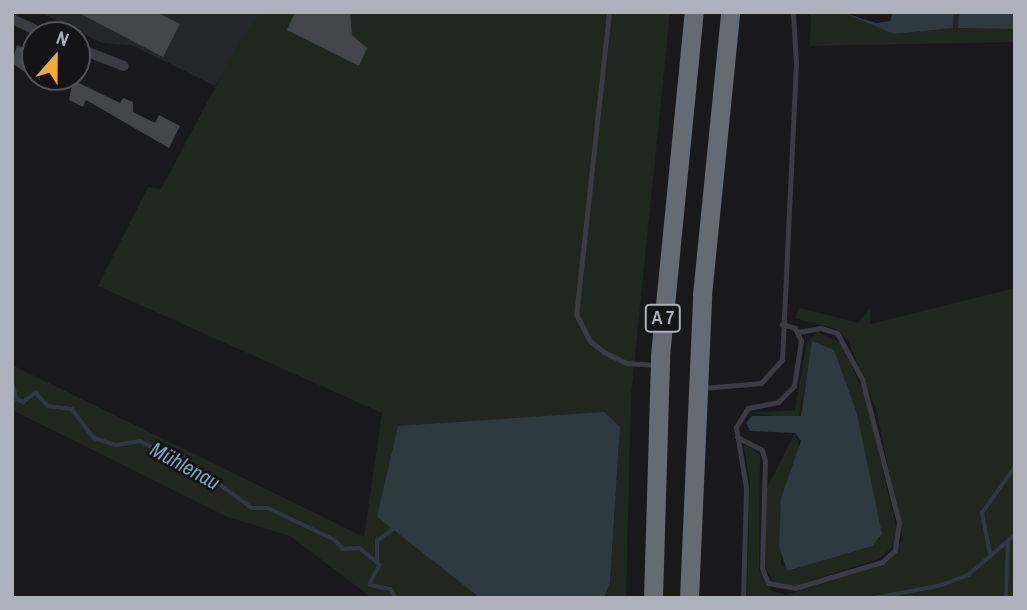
<!DOCTYPE html>
<html>
<head>
<meta charset="utf-8">
<style>
  body { margin:0 }
  #map { position:relative; width:1027px; height:610px; overflow:hidden; background:#19191c; font-family:"Archivo Narrow",sans-serif }
  div>[style] { position:absolute }
  [style*='--x'] { left:calc(var(--x)*1px); top:calc(var(--y)*1px); width:calc(var(--w)*1px); rotate:calc(var(--a)*1deg) }
  .built>* { inset:0; background:#252629 }
  .green>* { inset:0; background:#1f2720 }
  .water>* { inset:0; background:#2f3940 }
  .stream>* { height:3.5px; margin:-1.75px; padding:0 1.75px; transform-origin:1.75px; border-radius:1.75px; background:#2f3940 }
  .building>* { inset:0; background:#434549 }
  .lane>* { height:5px; margin:-2.5px; padding:0 2.5px; transform-origin:2.5px; border-radius:2.5px; background:#3a3c41 }
  .street>* { height:10px; margin:-5px; padding:0 5px; transform-origin:5px; border-radius:5px; background:#3a3c41 }
  .highway>* { height:19px; margin:-9.5px; padding:0 9.5px; transform-origin:9.5px; border-radius:9.5px; background:#666a72 }
  span { translate:-50% -50%; white-space:nowrap; text-align:center; line-height:1.15; -webkit-text-stroke:5px #141417; paint-order:stroke }
  .shield-label span { padding:2px 5px; background:#141417; border:2px solid; border-radius:5px; -webkit-text-stroke-width:0 }
  .shield-label { font-size:18px; color:#acb1bb; font-weight:700 }
  .water-label { font-size:21px; color:#83a1b6; font-style:italic }
  .frame { position:absolute; inset:0; border:14px solid #acb1bb; pointer-events:none }
  .north { position:absolute; left:21px; top:21px; width:70px; height:70px; box-sizing:border-box; background:#141417; border:2px solid #515359; border-radius:50%; rotate:21deg; font-size:19px; font-weight:700; line-height:28px; text-align:center; color:#acb1bb }
  .north::after { content:''; display:block; margin:auto; width:24px; height:32px; background:#f2aa3b; clip-path:polygon(50% 0,100% 100%,50% 72%,0 100%) }
</style>
</head>
<body>
<div id="map">
  <div class="built">
    <i style="clip-path:polygon(40px 12px,262px 12px,215px 86px,134px 46px,102px 43px)"></i>
  </div>
  <div class="green">
    <i style="clip-path:polygon(262px 12px,670px 12px,631px 395px,626px 598px,604px 598px,610px 582px,620px 427px,377px 517px,480px 598px,372px 598px,290px 536px,228px 517px,12px 410px,12px 365px,364px 537px,382px 413px,98px 286px,148px 187px,161px 189px,241px 39px)"></i>
    <i style="clip-path:polygon(811px 12px,841px 12px,894px 34px,953px 28px,954px 12px,959px 12px,959px 28px,1015px 29px,1015px 42px,810px 46px)"></i>
    <i style="clip-path:polygon(1015px 288px,1015px 598px,747px 598px,750px 484px,743px 442px,760px 455px,759px 570px,772px 591px,786px 595px,883px 565px,903px 539px,876px 409px,848px 340px,836px 329px,795px 318px,799px 308px,858px 323px,870px 308px,870px 324px)"></i>
    <i style="clip-path:polygon(818px 332px,841px 343px,865px 395px,896px 526px,894px 545px,879px 559px,794px 586px,775px 583px,765px 568px,767px 488px,795px 433px,801px 450px,781px 498px,781px 565px,792px 570px,880px 539px,834px 350px,814px 344px,798px 419px,750px 413px,795px 410px,807px 341px)"></i>
  </div>
  <div class="water">
    <i style="clip-path:polygon(841px 12px,876px 23px,890px 21px,893px 12px,954px 12px,953px 28px,894px 34px)"></i>
    <i style="clip-path:polygon(959px 12px,1015px 12px,1015px 29px,958px 28px)"></i>
    <i style="clip-path:polygon(812px 341px,834px 350px,857px 414px,882px 534px,872px 546px,787px 571px,779px 546px,781px 498px,801px 441px,795px 433px,750px 431px,746px 423px,752px 416px,801px 416px)"></i>
    <i style="clip-path:polygon(604px 412px,620px 427px,610px 582px,604px 598px,480px 598px,377px 517px,398px 426px)"></i>
  </div>
  <div class="stream">
    <i style="--x:12;--y:381;--w:19;--a:74"></i>
    <i style="--x:17;--y:399;--w:7;--a:27"></i>
    <i style="--x:23;--y:402;--w:16;--a:-35"></i>
    <i style="--x:36;--y:393;--w:18;--a:47"></i>
    <i style="--x:48;--y:406;--w:24;--a:7"></i>
    <i style="--x:72;--y:409;--w:36;--a:53"></i>
    <i style="--x:94;--y:438;--w:23;--a:18"></i>
    <i style="--x:116;--y:445;--w:24;--a:-9"></i>
    <i style="--x:140;--y:441;--w:79;--a:27.2"></i>
    <i style="--x:210;--y:477;--w:52;--a:36.4"></i>
    <i style="--x:252;--y:508;--w:16;--a:0"></i>
    <i style="--x:268;--y:508;--w:74;--a:25.5"></i>
    <i style="--x:335;--y:540;--w:12;--a:48"></i>
    <i style="--x:343;--y:549;--w:17;--a:-3"></i>
    <i style="--x:360;--y:548;--w:26;--a:40"></i>
    <i style="--x:380;--y:565;--w:22;--a:117"></i>
    <i style="--x:370;--y:585;--w:21;--a:11"></i>
    <i style="--x:391;--y:589;--w:10;--a:61"></i>
    <i style="--x:990;--y:554;--w:42;--a:-101"></i>
    <i style="--x:982;--y:513;--w:57;--a:-54.3"></i>
    <i style="--x:377;--y:561;--w:20;--a:-90"></i>
    <i style="--x:377;--y:541;--w:20;--a:-37"></i>
    <i style="--x:875;--y:598;--w:68;--a:-11"></i>
    <i style="--x:942;--y:585;--w:28;--a:-21"></i>
    <i style="--x:968;--y:575;--w:62;--a:-40.4"></i>
    <i style="--x:1006;--y:598;--w:57;--a:-88"></i>
  </div>
  <div class="building">
    <i style="clip-path:polygon(77px 12px,156px 12px,180px 24px,163px 57px)"></i>
    <i style="clip-path:polygon(295px 12px,350px 12px,352px 35px,367px 48px,359px 66px,287px 30px)"></i>
    <i style="clip-path:polygon(17px 45px,35px 54px,35px 79px,12px 63px)"></i>
    <i style="clip-path:polygon(73px 80px,120px 103px,123px 98px,133px 102px,133px 112px,155px 123px,159px 115px,180px 126px,169px 148px,86px 100px,83px 107px,69px 100px)"></i>
  </div>
  <div class="lane">
    <i style="--x:609;--y:12;--w:304;--a:96.2"></i>
    <i style="--x:576;--y:314;--w:30;--a:63"></i>
    <i style="--x:590;--y:341;--w:18;--a:38"></i>
    <i style="--x:604;--y:352;--w:25;--a:26"></i>
    <i style="--x:627;--y:363;--w:29;--a:4"></i>
    <i style="--x:704;--y:388;--w:57;--a:-5"></i>
    <i style="--x:761;--y:383;--w:31;--a:-48"></i>
    <i style="--x:782;--y:360;--w:296;--a:-87.3"></i>
    <i style="--x:796;--y:64;--w:52;--a:-93.3"></i>
    <i style="--x:737;--y:437;--w:28;--a:27"></i>
    <i style="--x:762;--y:450;--w:11;--a:75"></i>
    <i style="--x:765;--y:461;--w:107;--a:91.6"></i>
    <i style="--x:762;--y:568;--w:16;--a:68"></i>
    <i style="--x:768;--y:583;--w:27;--a:10"></i>
    <i style="--x:795;--y:588;--w:91;--a:-16.6"></i>
    <i style="--x:882;--y:562;--w:18;--a:-43"></i>
    <i style="--x:895;--y:550;--w:27;--a:-82"></i>
    <i style="--x:899;--y:523;--w:149;--a:-104.4"></i>
    <i style="--x:862;--y:379;--w:52;--a:-118.5"></i>
    <i style="--x:837;--y:333;--w:17;--a:-163"></i>
    <i style="--x:821;--y:328;--w:22;--a:170"></i>
    <i style="--x:743;--y:598;--w:110;--a:-88.4"></i>
    <i style="--x:746;--y:488;--w:62;--a:-99.3"></i>
    <i style="--x:736;--y:427;--w:22;--a:-58"></i>
    <i style="--x:748;--y:408;--w:31;--a:-11"></i>
    <i style="--x:778;--y:402;--w:23;--a:-45"></i>
    <i style="--x:794;--y:386;--w:46;--a:-81.2"></i>
    <i style="--x:801;--y:341;--w:14;--a:-115"></i>
    <i style="--x:795;--y:328;--w:14;--a:-163"></i>
  </div>
  <div class="street">
    <i style="--x:12;--y:19;--w:38;--a:25"></i>
    <i style="--x:77;--y:48;--w:50;--a:21"></i>
  </div>
  <div class="highway">
    <i style="--x:653;--y:598;--w:242;--a:-88.3"></i>
    <i style="--x:660;--y:356;--w:346;--a:-84.4"></i>
    <i style="--x:689;--y:598;--w:303;--a:-87.5"></i>
    <i style="--x:702;--y:295;--w:284;--a:-84.3"></i>
  </div>
  <div class="shield-label">
    <span style="left:663px;top:318px">A 7</span>
  </div>
  <div class="water-label">
    <span style="left:185px;top:466px;rotate:29deg">Mühlenau</span>
  </div>
  <div class="frame"></div>
  <div class="north">N</div>
</div>
</body>
</html>
